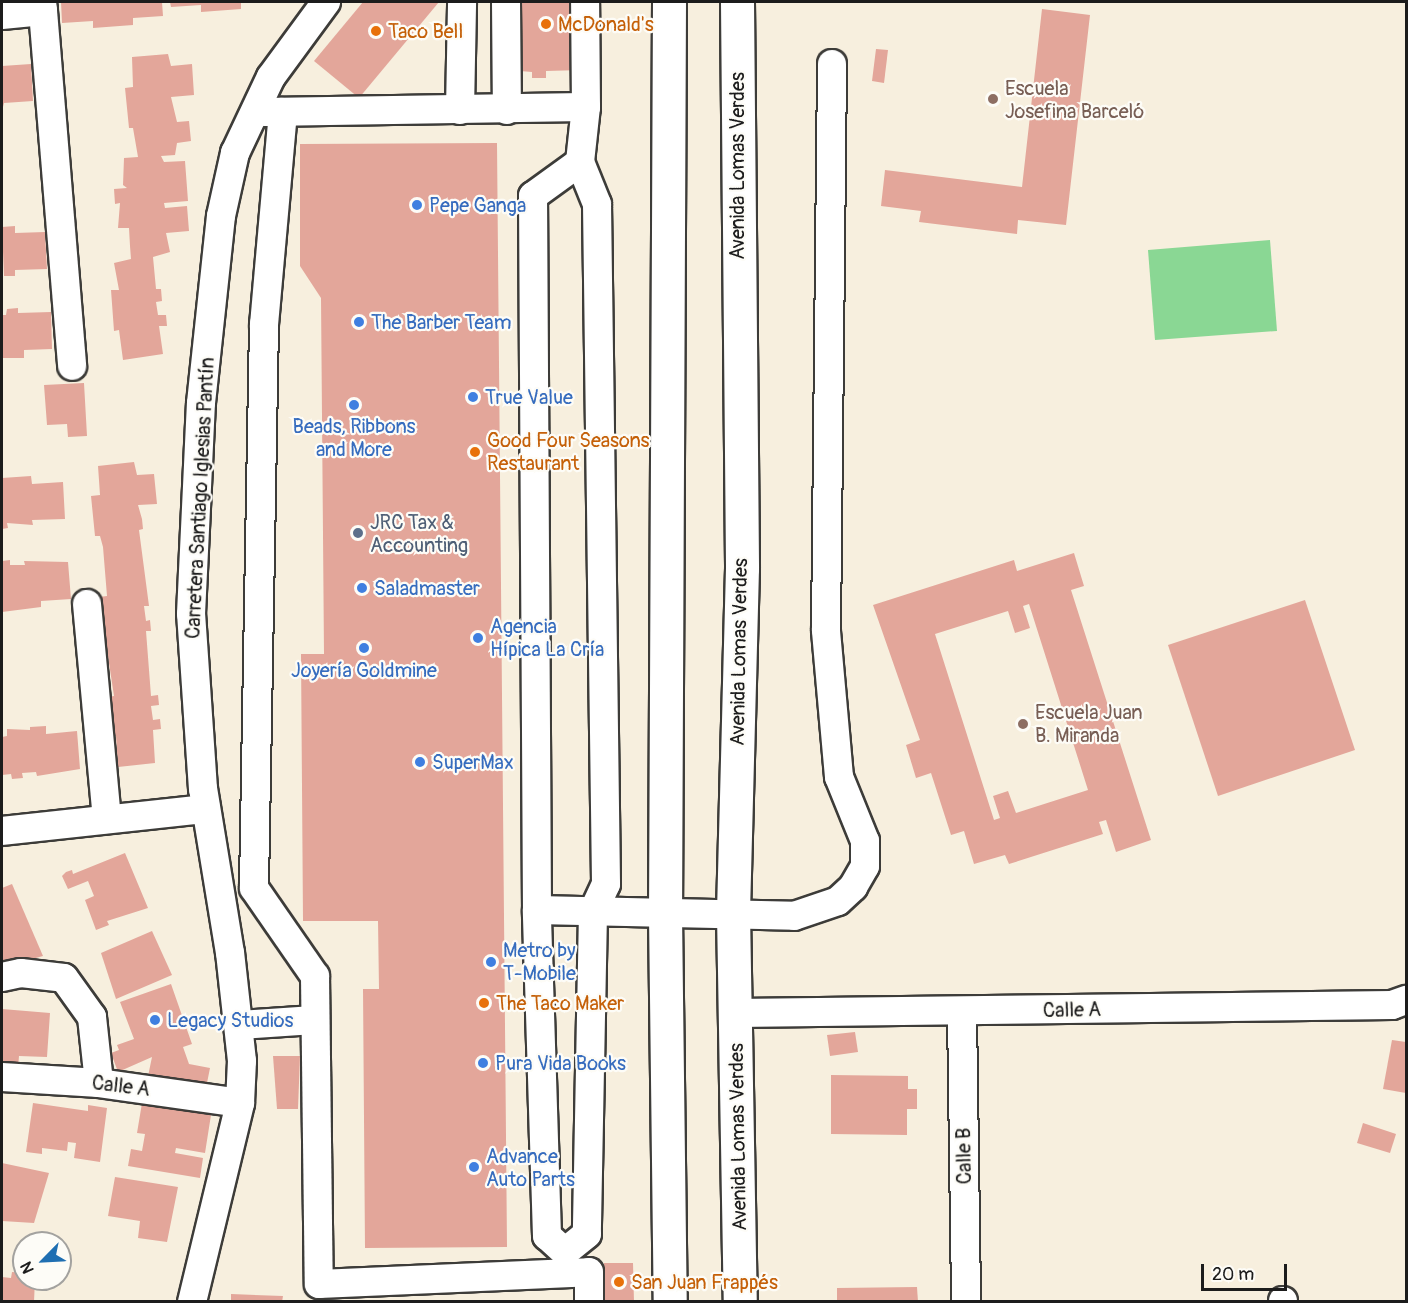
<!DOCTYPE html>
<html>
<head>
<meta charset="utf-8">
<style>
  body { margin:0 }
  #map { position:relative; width:1408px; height:1303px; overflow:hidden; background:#f7efde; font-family:Pangolin,sans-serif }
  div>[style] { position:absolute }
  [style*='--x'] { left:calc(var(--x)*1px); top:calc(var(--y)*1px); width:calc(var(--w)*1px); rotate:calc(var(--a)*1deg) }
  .green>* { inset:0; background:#8ad794 }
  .building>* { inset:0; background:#e3a69a }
  .roads { filter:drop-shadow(2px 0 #3d3c39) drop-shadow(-2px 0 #3d3c39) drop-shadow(0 2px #3d3c39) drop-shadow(0 -2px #3d3c39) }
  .minor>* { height:28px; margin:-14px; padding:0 14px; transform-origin:14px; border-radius:14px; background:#fff }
  .major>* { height:33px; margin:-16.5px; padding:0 16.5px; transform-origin:16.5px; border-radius:16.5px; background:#fff }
  .dots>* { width:16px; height:16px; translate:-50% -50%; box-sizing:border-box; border:3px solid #fdfcf7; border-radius:50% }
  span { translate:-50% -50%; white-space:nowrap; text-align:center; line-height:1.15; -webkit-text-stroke:4.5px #fdfcf7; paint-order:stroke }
  .food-label { font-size:20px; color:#c56008 }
  .left { translate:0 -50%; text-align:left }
  .education-label { font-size:20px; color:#785e54 }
  .street-label { font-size:20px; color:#1c1c1c }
  .shop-label { font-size:20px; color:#366cbe }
  .service-label { font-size:20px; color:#4e5e75 }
  .frame { position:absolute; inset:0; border:3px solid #1c1c1c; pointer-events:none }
  .north { position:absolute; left:12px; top:1231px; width:60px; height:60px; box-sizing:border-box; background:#fdfcf7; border:2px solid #a3a29f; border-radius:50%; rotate:246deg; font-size:16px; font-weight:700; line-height:24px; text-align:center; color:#1c1c1c }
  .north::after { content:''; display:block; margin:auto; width:21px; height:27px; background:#1f6fb2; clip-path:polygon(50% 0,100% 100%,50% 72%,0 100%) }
  .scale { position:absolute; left:1201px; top:1264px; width:86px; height:27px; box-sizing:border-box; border:3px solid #1c1c1c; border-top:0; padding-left:8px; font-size:18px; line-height:21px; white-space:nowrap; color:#1c1c1c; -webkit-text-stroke:4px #fdfcf7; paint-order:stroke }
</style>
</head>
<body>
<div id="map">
  <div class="green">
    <i style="clip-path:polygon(1270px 240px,1277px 331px,1155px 340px,1148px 250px)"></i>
  </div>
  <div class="building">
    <i style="clip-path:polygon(61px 2px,162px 2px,163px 16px,133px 18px,133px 25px,93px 28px,93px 21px,62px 23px)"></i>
    <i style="clip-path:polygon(170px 2px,241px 2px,241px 9px,201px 12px,201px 5px,171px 7px)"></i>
    <i style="clip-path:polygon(363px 2px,439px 2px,359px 98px,314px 61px)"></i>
    <i style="clip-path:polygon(511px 2px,581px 2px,582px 70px,546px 71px,546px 78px,532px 78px,532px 72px,520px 71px)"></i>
    <i style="clip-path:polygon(1042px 9px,1090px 15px,1066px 225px,1018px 220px,1017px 234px,919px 222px,921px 211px,881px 206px,885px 170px,1022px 187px)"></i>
    <i style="clip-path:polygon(876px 49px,888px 50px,884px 83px,872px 81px)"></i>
    <i style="clip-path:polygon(168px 54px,171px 66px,192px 64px,194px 95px,171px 97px,177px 122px,189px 121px,191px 141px,177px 143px,175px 155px,161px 156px,164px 162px,185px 161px,188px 201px,164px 203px,165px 208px,187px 206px,189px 231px,166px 233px,170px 252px,153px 257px,156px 289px,161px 289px,162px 301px,156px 302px,158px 315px,166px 315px,167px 326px,159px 326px,163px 354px,123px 360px,119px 330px,114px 331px,111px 290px,119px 290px,114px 263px,131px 259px,130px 246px,129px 228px,118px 228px,120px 203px,115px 204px,114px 189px,127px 188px,123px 185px,124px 158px,138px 157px,133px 128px,129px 128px,125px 88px,133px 87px,132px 57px)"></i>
    <i style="clip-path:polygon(31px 64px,33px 101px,4px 103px,2px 111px,2px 66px)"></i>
    <i style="clip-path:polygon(497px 143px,507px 1247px,365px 1248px,363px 989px,379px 989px,378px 921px,303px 921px,301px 654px,324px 654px,321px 298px,300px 266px,300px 144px)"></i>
    <i style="clip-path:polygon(15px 226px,15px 233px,45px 232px,47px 269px,15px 270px,15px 276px,4px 276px,2px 227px)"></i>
    <i style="clip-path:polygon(18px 308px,18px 313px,51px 312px,52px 349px,24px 350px,24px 358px,2px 358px,2px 315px,6px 315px,7px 309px)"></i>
    <i style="clip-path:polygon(84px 383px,87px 436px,68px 437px,67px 424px,47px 425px,44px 385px)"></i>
    <i style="clip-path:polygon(134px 462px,137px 475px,154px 474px,157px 504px,138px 505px,142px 519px,143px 529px,139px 530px,149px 606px,144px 606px,146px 621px,150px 620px,151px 631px,146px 631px,151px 696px,158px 695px,159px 705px,151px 706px,153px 720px,160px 719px,161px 729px,153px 730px,155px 763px,118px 767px,116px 736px,109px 736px,102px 698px,114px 696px,99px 597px,107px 596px,103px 547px,100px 536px,95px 536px,91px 496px,100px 495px,98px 466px)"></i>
    <i style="clip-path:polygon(31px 476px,32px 484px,63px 482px,65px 519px,32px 520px,33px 525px,7px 523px,8px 528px,2px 529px,2px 478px)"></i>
    <i style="clip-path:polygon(evenodd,1074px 553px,1084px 586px,1071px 590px,1151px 840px,1116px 852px,1106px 820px,1099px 822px,1103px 834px,1009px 864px,1005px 855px,974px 864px,964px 831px,951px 835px,931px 773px,916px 778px,906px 745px,920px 740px,873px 605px,1014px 560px,1017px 571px,1074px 553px,1029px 604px,1088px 790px,1016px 813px,1008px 791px,993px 796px,1000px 818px,994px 820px,935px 634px,1008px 611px,1015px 633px,1030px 628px,1023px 606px,1029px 604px)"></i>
    <i style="clip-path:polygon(10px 560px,10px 565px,25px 565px,24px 561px,68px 562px,71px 599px,41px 601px,41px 607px,2px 612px,2px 561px)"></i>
    <i style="clip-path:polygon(1305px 600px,1355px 750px,1218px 796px,1168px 645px)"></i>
    <i style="clip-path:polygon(46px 726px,46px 734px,77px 731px,80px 769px,37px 776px,36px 772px,22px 773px,23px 778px,12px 779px,11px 774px,2px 775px,2px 737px,7px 736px,7px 729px,30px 730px,30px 727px)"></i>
    <i style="clip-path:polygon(125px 853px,148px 908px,107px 921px,109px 925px,96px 930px,85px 900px,94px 896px,88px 881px,68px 889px,62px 876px,66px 872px,72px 870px,73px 874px)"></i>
    <i style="clip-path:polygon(12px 884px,43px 956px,2px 967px,2px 888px)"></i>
    <i style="clip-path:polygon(152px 931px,172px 975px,116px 999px,101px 953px)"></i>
    <i style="clip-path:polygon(171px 984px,192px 1044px,183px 1047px,189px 1064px,210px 1068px,205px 1093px,147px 1081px,152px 1057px,118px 1072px,111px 1053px,119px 1050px,117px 1045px,134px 1039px,120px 1002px)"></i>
    <i style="clip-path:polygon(2px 1009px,50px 1013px,47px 1057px,19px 1056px,18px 1068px,2px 1067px)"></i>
    <i style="clip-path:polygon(855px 1032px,858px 1052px,830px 1056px,827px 1035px)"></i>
    <i style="clip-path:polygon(1392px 1040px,1406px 1042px,1406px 1093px,1383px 1089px)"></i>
    <i style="clip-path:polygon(273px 1056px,300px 1056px,298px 1109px,277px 1109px)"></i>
    <i style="clip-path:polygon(831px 1075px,908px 1076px,908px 1089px,917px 1089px,917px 1109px,907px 1109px,907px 1135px,831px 1134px)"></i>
    <i style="clip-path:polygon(33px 1103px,88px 1111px,88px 1105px,107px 1108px,100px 1162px,74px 1158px,76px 1143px,68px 1142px,67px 1151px,42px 1148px,42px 1154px,26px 1152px)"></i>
    <i style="clip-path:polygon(142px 1103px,211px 1115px,205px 1153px,176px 1148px,175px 1153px,203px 1158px,200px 1178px,128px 1166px,131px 1149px,142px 1151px,145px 1134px,137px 1133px)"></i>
    <i style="clip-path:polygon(1363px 1123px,1396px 1134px,1390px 1153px,1357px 1143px)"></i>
    <i style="clip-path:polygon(2px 1163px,49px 1173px,34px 1223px,2px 1221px)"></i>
    <i style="clip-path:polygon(115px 1177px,178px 1187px,167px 1242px,138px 1238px,140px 1221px,108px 1216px)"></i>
    <i style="clip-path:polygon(604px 1263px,633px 1263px,634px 1302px,605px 1302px)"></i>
    <i style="clip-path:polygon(12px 1272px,24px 1273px,24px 1279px,35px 1279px,34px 1302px,2px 1302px,2px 1277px,11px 1278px)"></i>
    <i style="clip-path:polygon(917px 1287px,918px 1302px,837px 1302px,837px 1288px)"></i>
    <i style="clip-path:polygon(231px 1294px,283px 1296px,282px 1302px,231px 1302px)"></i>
  </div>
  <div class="roads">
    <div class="minor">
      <i style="--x:506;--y:2;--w:108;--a:89.5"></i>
      <i style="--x:43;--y:11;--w:356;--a:85.3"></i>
      <i style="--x:2;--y:15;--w:41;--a:-5.6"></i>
      <i style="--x:43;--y:11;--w:9;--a:-96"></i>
      <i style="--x:460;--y:110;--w:108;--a:-88.9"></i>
      <i style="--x:264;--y:112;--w:322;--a:-0.9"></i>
      <i style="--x:283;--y:112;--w:213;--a:95.1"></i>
      <i style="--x:264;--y:324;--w:564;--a:91.02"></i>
      <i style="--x:254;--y:888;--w:107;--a:55.3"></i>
      <i style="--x:315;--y:976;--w:308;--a:89.3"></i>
      <i style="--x:319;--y:1284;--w:270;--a:-2.5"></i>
      <i style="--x:589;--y:1272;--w:30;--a:90"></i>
      <i style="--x:580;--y:162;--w:45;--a:68"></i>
      <i style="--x:597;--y:204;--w:680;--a:89.24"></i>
      <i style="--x:606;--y:884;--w:31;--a:115"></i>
      <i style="--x:593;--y:912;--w:322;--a:91.1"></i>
      <i style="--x:587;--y:1234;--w:28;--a:141"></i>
      <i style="--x:565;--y:1252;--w:24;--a:-138"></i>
      <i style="--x:547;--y:1236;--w:326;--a:-91.8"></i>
      <i style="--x:537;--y:910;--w:714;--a:-90.32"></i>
      <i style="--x:533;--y:196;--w:58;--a:-35.9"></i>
      <i style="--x:580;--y:162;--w:55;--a:-83.8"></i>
      <i style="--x:586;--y:107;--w:105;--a:-90.5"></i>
      <i style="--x:87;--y:604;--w:216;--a:84.7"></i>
      <i style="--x:2;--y:831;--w:205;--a:-6.2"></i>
      <i style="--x:537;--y:910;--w:257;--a:1.3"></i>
      <i style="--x:794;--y:916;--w:46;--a:-18.8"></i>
      <i style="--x:838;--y:901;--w:21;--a:-43"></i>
      <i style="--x:853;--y:887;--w:24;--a:-60"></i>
      <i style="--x:865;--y:866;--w:25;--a:-90"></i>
      <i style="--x:865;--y:841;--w:69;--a:-112.1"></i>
      <i style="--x:839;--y:777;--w:148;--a:-95.1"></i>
      <i style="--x:826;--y:630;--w:566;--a:-89.39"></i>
      <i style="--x:2;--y:977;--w:19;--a:-12"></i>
      <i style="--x:21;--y:973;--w:43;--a:6.6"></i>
      <i style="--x:64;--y:978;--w:48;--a:54.3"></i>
      <i style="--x:92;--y:1017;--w:66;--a:83.9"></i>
      <i style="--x:962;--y:1011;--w:291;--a:89.2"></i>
      <i style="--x:736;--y:1013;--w:656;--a:-0.7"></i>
      <i style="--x:1392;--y:1005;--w:15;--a:-20"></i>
      <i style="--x:239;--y:1025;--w:76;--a:-3.8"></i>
      <i style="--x:2;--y:1077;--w:97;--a:3.5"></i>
      <i style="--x:99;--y:1083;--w:142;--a:8.1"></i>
      <i style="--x:192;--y:1302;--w:205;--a:-76.4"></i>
      <i style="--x:240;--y:1103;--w:42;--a:-87.3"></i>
      <i style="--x:242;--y:1061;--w:109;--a:-96.3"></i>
      <i style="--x:230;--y:953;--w:166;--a:-99.3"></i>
      <i style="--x:203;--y:789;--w:175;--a:-93.9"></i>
      <i style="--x:191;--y:614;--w:211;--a:-87.3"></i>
      <i style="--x:201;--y:403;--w:188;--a:-83.9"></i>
      <i style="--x:221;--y:216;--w:65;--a:-77.5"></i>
      <i style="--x:235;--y:153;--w:84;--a:-64.7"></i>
      <i style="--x:271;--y:77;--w:93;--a:-53.7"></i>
      <i style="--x:1283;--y:1302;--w:1;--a:-90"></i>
    </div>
    <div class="major">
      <i style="--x:669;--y:2;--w:912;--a:90.25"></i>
      <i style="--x:665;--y:914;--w:388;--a:89.3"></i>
      <i style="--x:737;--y:2;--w:566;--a:89.49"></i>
      <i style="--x:742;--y:568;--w:345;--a:91.5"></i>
      <i style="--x:733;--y:913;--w:389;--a:89"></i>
    </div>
  </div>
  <div class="dots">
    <i style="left:546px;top:24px;background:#e8710a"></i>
    <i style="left:376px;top:31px;background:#e8710a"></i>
    <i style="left:993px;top:99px;background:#8d6e63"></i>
    <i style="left:417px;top:205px;background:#3f7fe0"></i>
    <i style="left:359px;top:322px;background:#3f7fe0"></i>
    <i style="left:473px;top:397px;background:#3f7fe0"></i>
    <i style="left:354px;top:405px;background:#3f7fe0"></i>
    <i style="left:475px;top:452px;background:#e8710a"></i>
    <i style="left:358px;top:533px;background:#5c6f8a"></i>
    <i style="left:362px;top:588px;background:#3f7fe0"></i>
    <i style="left:478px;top:638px;background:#3f7fe0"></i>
    <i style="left:364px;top:648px;background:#3f7fe0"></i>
    <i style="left:1023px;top:724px;background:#8d6e63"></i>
    <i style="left:420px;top:762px;background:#3f7fe0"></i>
    <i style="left:491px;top:962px;background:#3f7fe0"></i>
    <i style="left:484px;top:1003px;background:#e8710a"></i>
    <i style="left:155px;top:1020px;background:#3f7fe0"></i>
    <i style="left:483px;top:1063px;background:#3f7fe0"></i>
    <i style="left:474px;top:1167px;background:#3f7fe0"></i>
    <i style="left:619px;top:1282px;background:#e8710a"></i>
  </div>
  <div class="food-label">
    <span class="left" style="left:558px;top:24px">McDonald's</span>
    <span class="left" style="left:388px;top:31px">Taco Bell</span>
    <span class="left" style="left:487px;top:452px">Good Four Seasons<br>Restaurant</span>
    <span class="left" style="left:496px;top:1003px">The Taco Maker</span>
    <span class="left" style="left:631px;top:1282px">San Juan Frappés</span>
  </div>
  <div class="education-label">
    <span class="left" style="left:1005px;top:100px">Escuela<br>Josefina Barceló</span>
    <span class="left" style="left:1035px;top:724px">Escuela Juan<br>B. Miranda</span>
  </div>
  <div class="street-label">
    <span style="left:737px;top:166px;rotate:-90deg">Avenida Lomas Verdes</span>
    <span style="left:200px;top:498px;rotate:-87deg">Carretera Santiago Iglesias Pantín</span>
    <span style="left:739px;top:652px;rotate:-89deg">Avenida Lomas Verdes</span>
    <span style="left:1072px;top:1010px;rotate:-1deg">Calle A</span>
    <span style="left:121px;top:1086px;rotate:7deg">Calle A</span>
    <span style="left:738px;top:1137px;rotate:-91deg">Avenida Lomas Verdes</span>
    <span style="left:964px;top:1156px;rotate:-91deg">Calle B</span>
  </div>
  <div class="shop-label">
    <span class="left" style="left:429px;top:205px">Pepe Ganga</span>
    <span class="left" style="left:371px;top:322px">The Barber Team</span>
    <span class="left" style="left:485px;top:397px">True Value</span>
    <span style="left:354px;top:438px">Beads, Ribbons<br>and More</span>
    <span class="left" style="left:374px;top:588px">Saladmaster</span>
    <span class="left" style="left:490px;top:638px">Agencia<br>Hípica La Cría</span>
    <span style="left:364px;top:670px">Joyería Goldmine</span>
    <span class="left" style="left:432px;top:762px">SuperMax</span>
    <span class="left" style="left:503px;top:962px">Metro by<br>T-Mobile</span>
    <span class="left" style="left:167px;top:1020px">Legacy Studios</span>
    <span class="left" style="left:495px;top:1063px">Pura Vida Books</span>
    <span class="left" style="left:486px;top:1168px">Advance<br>Auto Parts</span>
  </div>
  <div class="service-label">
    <span class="left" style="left:370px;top:534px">JRC Tax &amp;<br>Accounting</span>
  </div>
  <div class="frame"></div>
  <div class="north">N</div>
  <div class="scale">20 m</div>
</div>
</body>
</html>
